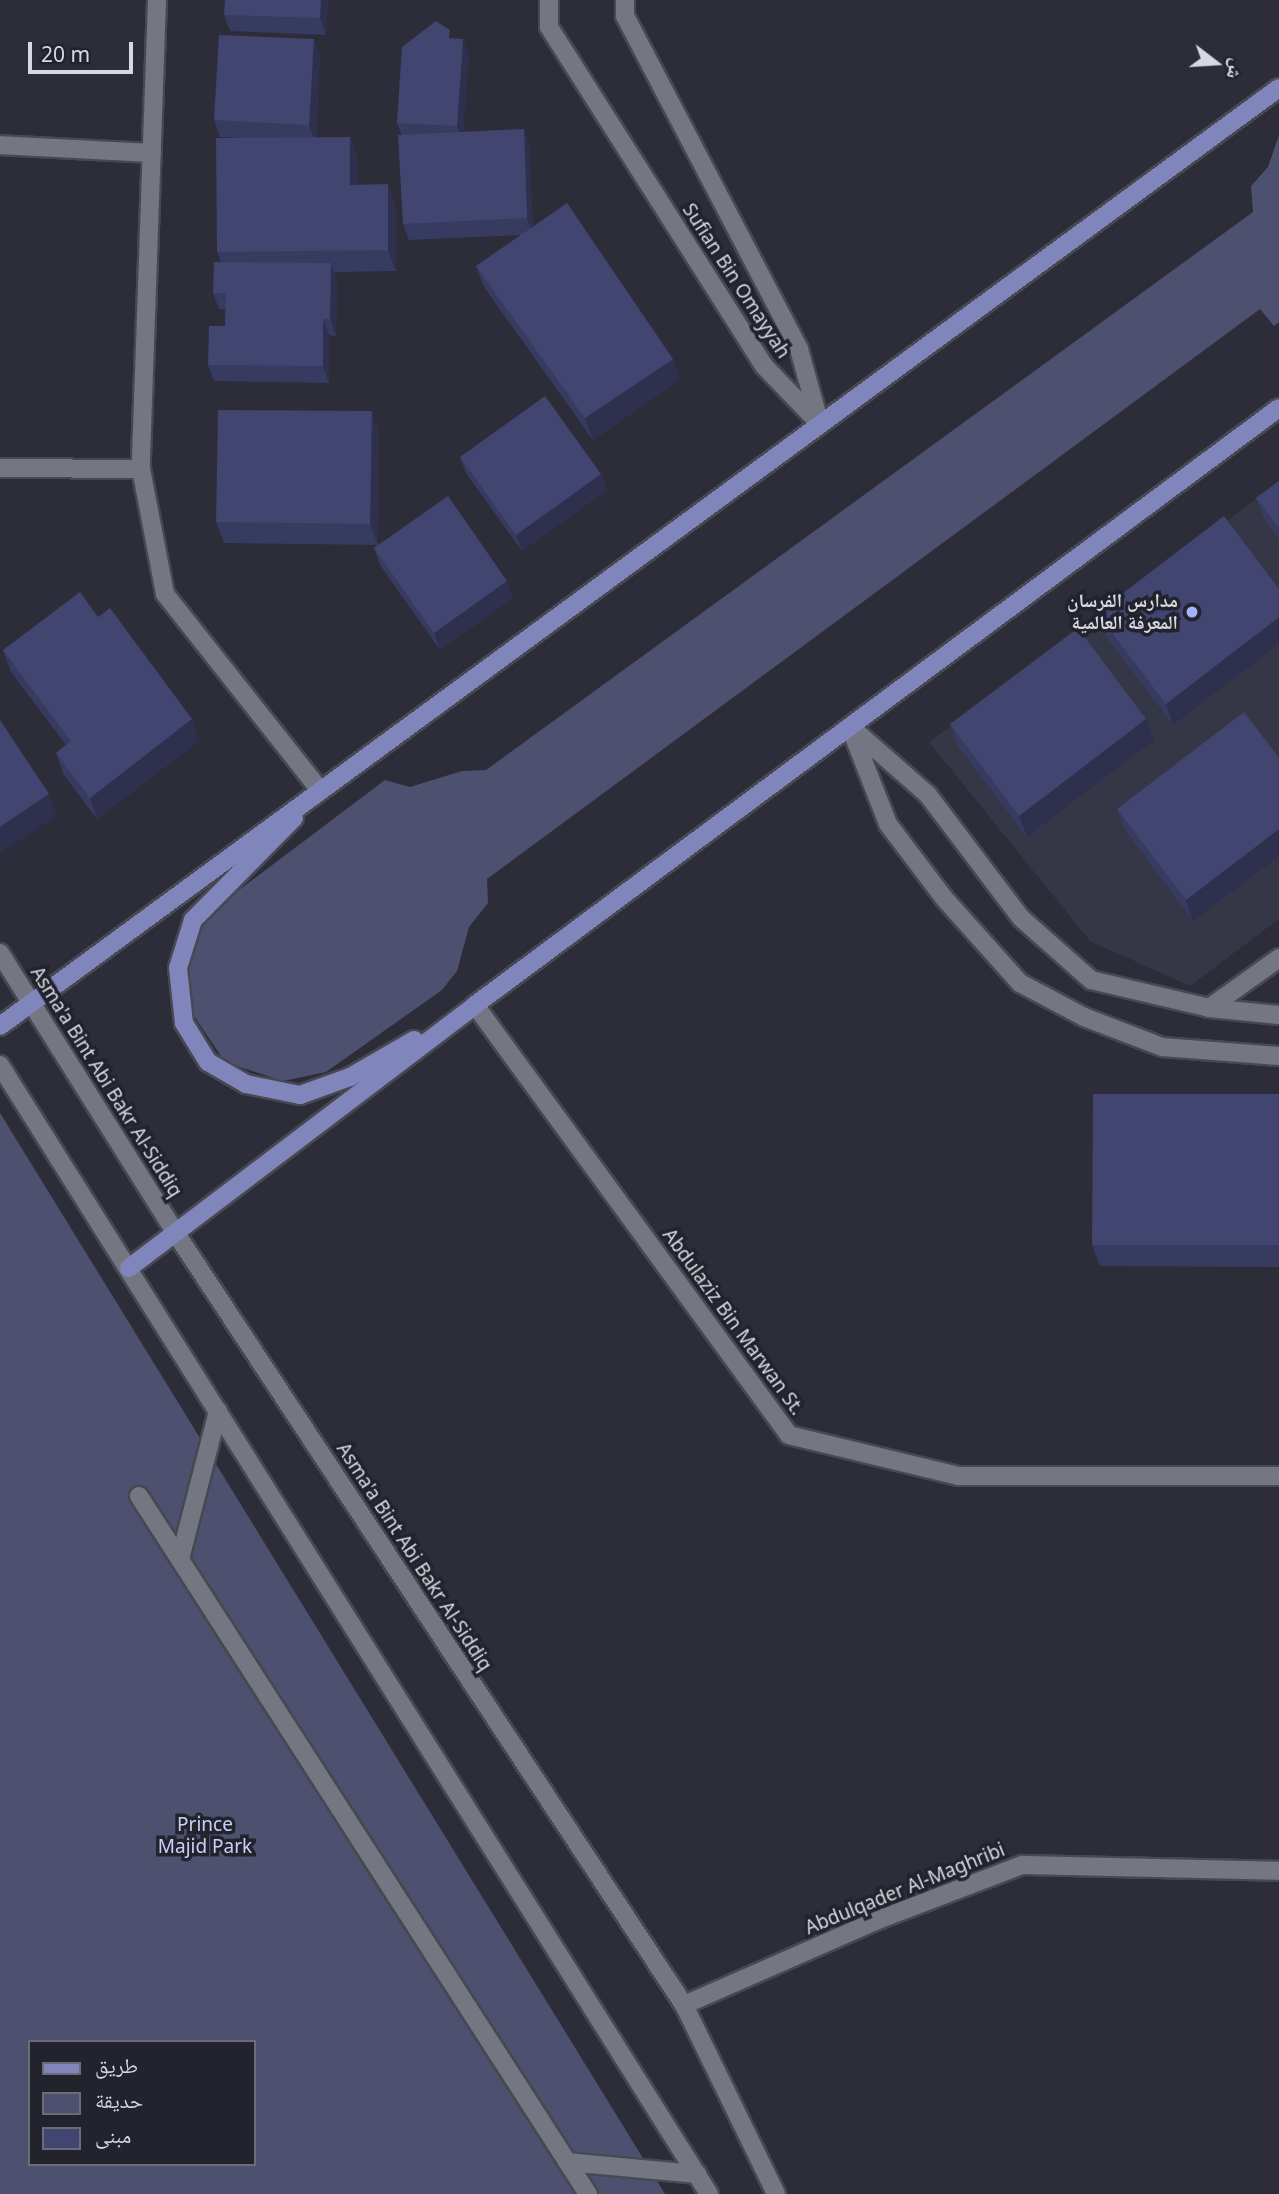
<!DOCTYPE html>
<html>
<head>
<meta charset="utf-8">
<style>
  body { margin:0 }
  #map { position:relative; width:1279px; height:2194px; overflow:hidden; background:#2c2d38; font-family:"Noto Sans","Noto Naskh Arabic",sans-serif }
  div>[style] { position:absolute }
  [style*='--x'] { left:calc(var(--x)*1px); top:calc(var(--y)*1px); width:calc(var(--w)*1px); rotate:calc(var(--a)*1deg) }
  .built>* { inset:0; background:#353747 }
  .green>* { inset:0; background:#4d516f }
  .roads { filter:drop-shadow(2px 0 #474851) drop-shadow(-2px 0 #474851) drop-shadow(0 2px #474851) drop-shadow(0 -2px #474851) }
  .minor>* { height:18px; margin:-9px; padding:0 9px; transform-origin:9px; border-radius:9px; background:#747682 }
  .major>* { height:18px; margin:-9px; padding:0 9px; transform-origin:9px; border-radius:9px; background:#8085bb }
  .wall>* { inset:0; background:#383b60 }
  .shaded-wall>* { inset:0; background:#2e304e }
  .building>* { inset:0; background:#414570 }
  .dots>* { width:19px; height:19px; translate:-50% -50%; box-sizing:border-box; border:4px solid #22232d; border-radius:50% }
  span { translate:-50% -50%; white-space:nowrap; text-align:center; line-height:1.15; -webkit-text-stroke:7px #22232d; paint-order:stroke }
  .street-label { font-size:19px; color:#d8d9e0 }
  .poi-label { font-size:19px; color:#d8d9e0; font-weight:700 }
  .right { translate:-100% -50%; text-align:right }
  .park-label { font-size:19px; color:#cad0fb }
  .legend { position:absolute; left:28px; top:2040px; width:228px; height:126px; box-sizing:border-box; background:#22232d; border:2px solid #6b6c75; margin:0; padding:9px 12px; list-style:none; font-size:21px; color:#d8d9e0 }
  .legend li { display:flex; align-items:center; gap:14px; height:35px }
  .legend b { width:35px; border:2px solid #6b6c75 }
  .north { position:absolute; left:1181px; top:28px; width:70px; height:70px; -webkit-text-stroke:5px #22232d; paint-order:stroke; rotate:107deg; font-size:19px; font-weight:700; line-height:28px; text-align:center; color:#d8d9e0 }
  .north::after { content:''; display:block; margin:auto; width:24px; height:32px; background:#d8d9e0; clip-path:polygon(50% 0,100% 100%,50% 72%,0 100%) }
  .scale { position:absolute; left:28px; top:42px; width:105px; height:32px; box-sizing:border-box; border:4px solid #d8d9e0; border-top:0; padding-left:9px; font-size:21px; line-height:24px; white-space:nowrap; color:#d8d9e0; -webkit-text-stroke:5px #22232d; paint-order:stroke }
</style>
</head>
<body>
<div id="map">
  <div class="built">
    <i style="clip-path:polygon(1279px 482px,1279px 919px,1190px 986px,1090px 941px,929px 742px)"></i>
  </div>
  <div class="green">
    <i style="clip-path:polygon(1279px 135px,1279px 322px,1274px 326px,1260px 309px,487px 879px,488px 903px,469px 927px,457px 971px,442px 990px,326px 1072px,283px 1081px,225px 1062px,188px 1007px,186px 970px,202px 918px,385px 780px,410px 787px,462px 771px,486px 770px,1253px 212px,1251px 186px,1268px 167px)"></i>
    <i style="clip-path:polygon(evenodd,0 1113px,665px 2194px,0 2194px,0 1113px,30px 2042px,254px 2042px,254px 2164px,30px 2164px,30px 2042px)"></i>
  </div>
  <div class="roads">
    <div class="minor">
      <i style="--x:157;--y:0;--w:469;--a:92"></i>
      <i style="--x:141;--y:469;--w:127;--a:79.1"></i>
      <i style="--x:165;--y:594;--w:248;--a:51.7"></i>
      <i style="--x:549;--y:0;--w:27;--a:90"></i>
      <i style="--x:549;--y:27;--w:401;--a:57.6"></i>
      <i style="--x:764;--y:366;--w:81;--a:46"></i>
      <i style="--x:625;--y:0;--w:16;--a:90"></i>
      <i style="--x:625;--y:16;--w:376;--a:62.4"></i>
      <i style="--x:799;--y:349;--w:75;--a:74.5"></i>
      <i style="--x:0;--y:145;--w:152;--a:3"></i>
      <i style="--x:0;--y:468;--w:141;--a:0.4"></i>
      <i style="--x:850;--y:727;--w:104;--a:68.6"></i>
      <i style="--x:888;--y:824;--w:93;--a:52.9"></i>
      <i style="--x:944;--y:898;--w:114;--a:48.2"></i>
      <i style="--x:1020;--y:983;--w:72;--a:28"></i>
      <i style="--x:1084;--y:1017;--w:84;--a:21"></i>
      <i style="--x:1162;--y:1047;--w:117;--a:4.4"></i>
      <i style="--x:853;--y:729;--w:100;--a:41.3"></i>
      <i style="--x:928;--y:795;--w:154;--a:52.9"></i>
      <i style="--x:1021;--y:918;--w:94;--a:41.5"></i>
      <i style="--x:1091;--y:980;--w:121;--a:13.3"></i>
      <i style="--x:1209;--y:1008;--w:70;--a:5.7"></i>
      <i style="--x:0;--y:953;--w:333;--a:57.9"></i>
      <i style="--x:177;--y:1235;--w:922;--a:56.64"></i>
      <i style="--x:684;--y:2005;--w:210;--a:64"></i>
      <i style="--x:475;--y:1005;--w:532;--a:53.86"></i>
      <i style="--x:789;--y:1435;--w:174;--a:13.6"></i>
      <i style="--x:958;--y:1476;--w:321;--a:0"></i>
      <i style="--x:1209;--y:1008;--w:86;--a:-35.5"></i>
      <i style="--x:0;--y:1065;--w:1333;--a:57.87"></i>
      <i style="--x:139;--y:1496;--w:830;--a:57.25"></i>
      <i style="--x:180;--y:1559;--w:153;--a:-75.6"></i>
      <i style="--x:684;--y:2005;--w:212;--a:-23.7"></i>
      <i style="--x:878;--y:1920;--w:154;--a:-20.9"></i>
      <i style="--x:1022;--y:1865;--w:257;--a:1.3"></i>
      <i style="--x:567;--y:2162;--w:131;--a:5.3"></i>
    </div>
    <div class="major">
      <i style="--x:294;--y:818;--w:144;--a:134.7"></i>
      <i style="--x:193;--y:920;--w:50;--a:107.4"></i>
      <i style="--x:178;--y:968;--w:55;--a:83.8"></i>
      <i style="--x:184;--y:1023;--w:46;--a:58.4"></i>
      <i style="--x:208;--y:1062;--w:44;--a:30.1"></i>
      <i style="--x:246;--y:1084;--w:55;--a:11.5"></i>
      <i style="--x:300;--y:1095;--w:53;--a:-19.8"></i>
      <i style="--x:350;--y:1077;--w:74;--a:-30"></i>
      <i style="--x:0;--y:1026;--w:1586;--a:-36.26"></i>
      <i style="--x:129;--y:1268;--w:435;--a:-37.2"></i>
      <i style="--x:475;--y:1005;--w:1001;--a:-36.6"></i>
    </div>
  </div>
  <div class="wall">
    <i style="clip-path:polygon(328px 0,326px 35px,230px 31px,224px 15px)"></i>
    <i style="clip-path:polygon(453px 38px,469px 55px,463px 132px,524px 129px,529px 145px,533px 227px,673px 359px,680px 380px,593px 440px,484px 287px,476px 266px,521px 235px,409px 240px,403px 224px,402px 135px,397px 123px)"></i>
    <i style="clip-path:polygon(320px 56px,316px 137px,358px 158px,358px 185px,396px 206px,396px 271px,334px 272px,337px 280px,336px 336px,329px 335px,329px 383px,214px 381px,208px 365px,225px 326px,225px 309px,219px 309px,213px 293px,221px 262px,217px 252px,244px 138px,220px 137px,214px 120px)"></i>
    <i style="clip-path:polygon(379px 433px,378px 545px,513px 598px,440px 650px,380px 565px,374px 548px,378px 545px,224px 543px,216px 522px)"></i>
    <i style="clip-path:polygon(460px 457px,601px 474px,607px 490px,522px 551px,466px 473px)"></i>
    <i style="clip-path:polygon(1279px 481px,1279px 539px,1264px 519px,1256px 498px)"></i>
    <i style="clip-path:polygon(1279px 589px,1279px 644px,1173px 725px,1104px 634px,1097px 613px)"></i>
    <i style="clip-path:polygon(98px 617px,200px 740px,97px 819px,63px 774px,56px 753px,66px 745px,11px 672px,3px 650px)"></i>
    <i style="clip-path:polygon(950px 724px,1154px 740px,1027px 837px,958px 746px)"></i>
    <i style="clip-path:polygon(1279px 758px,1279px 856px,1193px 921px,1125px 830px,1117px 809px)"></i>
    <i style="clip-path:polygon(1279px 1094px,1279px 1267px,1100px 1266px,1092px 1245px)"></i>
  </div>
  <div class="shaded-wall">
    <i style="clip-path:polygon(321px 0,328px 0,326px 35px,320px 18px)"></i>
    <i style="clip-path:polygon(314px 39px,320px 56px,315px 142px,309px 125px)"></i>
    <i style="clip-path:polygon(463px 39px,469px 55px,463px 143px,457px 126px)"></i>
    <i style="clip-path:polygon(524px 129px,529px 145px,533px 234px,527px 218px)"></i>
    <i style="clip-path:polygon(350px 137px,358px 158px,358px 206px,350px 185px)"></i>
    <i style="clip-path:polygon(388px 184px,396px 206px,396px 271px,388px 250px)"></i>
    <i style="clip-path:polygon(331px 263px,337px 280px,336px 336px,330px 319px)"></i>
    <i style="clip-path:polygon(323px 319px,329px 335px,329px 383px,323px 366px)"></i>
    <i style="clip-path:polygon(673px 359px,680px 380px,593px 440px,585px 418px)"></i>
    <i style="clip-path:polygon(372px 411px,379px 433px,378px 545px,370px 524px)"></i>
    <i style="clip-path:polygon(601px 474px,607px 490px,522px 551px,516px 535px)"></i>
    <i style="clip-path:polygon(507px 581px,513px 598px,440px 650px,434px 633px)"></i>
    <i style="clip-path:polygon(1279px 617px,1279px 644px,1173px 725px,1166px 704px)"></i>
    <i style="clip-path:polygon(192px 719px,200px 740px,97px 819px,90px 798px)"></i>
    <i style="clip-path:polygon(1146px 719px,1154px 740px,1027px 837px,1019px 816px)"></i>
    <i style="clip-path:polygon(49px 794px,57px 816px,0 853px,0 827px)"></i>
    <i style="clip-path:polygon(1279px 829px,1279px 856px,1193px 921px,1186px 900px)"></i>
  </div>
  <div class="building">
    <i style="clip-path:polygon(225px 0,321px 0,320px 18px,224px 15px)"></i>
    <i style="clip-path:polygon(436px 21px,450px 30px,449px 38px,463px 39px,457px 126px,397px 123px,402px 47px)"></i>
    <i style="clip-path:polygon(219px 35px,314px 39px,309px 125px,214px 120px)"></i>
    <i style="clip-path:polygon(524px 129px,527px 218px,403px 224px,398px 135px)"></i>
    <i style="clip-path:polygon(350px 137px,350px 185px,388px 184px,388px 250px,217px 252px,216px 138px)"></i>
    <i style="clip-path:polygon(567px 203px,673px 359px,585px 418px,476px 266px)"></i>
    <i style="clip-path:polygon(214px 262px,331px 263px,330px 319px,323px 319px,323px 366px,208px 365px,209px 326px,225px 326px,226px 293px,213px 293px)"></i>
    <i style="clip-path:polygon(545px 396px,601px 474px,516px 535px,460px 457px)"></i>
    <i style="clip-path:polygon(218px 410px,372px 411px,370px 524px,216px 522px)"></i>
    <i style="clip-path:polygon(1279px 481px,1279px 528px,1256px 498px)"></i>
    <i style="clip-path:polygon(448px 496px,507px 581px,434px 633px,374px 548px)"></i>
    <i style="clip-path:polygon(1224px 516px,1279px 589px,1279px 617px,1166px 704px,1097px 613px)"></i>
    <i style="clip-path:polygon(80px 592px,98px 617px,110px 608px,192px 719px,90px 798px,56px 753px,71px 741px,3px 650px)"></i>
    <i style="clip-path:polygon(1078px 628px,1146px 719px,1019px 816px,950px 724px)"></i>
    <i style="clip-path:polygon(1244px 712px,1279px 758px,1279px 829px,1186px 900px,1117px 809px)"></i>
    <i style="clip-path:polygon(0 720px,49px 794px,0 827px)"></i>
    <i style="clip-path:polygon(1093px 1094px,1279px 1094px,1279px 1245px,1092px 1245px)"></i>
  </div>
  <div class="dots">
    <i style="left:1192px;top:612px;background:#a8b0fc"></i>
  </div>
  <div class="street-label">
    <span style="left:736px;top:281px;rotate:57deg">Sufian Bin Omayyah</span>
    <span style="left:106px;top:1082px;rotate:58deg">Asma'a Bint Abi Bakr Al-Siddiq</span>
    <span style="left:733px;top:1322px;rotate:54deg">Abdulaziz Bin Marwan St.</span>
    <span style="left:414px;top:1557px;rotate:57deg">Asma'a Bint Abi Bakr Al-Siddiq</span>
    <span style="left:905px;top:1889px;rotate:-22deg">Abdulqader Al-Maghribi</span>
  </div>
  <div class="poi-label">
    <span class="right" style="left:1178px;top:612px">مدارس الفرسان<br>المعرفة العالمية</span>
  </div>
  <div class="park-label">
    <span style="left:205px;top:1836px">Prince<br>Majid Park</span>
  </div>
  <ul class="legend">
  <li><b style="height:9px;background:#8085bb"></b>طريق</li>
  <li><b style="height:19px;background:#4d516f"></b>حديقة</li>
  <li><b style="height:19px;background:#414570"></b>مبنى</li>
  </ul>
  <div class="north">ش</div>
  <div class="scale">20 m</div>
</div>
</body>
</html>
